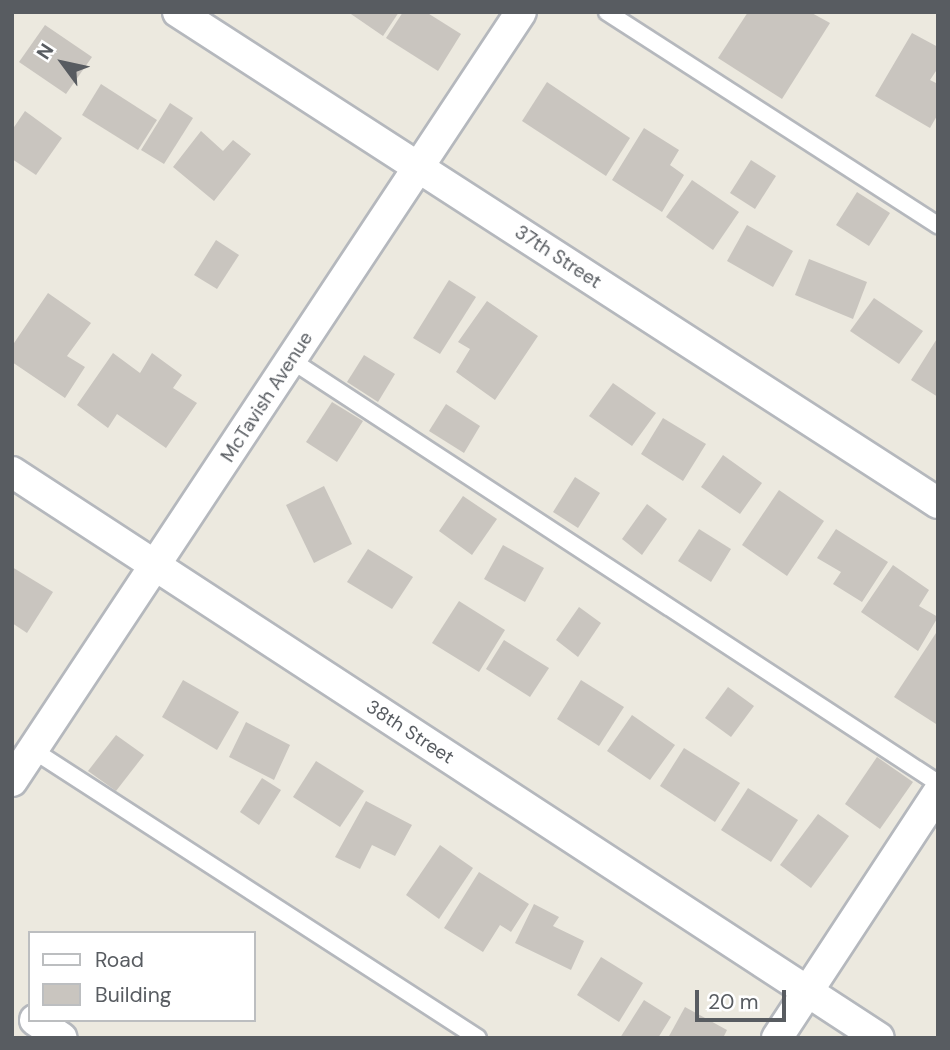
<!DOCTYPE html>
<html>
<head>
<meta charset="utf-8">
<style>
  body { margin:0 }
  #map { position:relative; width:950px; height:1050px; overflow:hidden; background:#ece9df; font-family:"DM Sans",sans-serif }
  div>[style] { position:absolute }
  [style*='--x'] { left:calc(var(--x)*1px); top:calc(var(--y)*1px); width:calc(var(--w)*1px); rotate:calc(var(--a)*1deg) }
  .building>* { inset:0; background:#c9c5bf }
  .roads { filter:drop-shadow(2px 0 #b5b8bd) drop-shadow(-2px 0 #b5b8bd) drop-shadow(0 2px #b5b8bd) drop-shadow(0 -2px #b5b8bd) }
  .service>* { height:16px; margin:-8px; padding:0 8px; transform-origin:8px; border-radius:8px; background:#fff }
  .minor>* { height:30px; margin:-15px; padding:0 15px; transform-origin:15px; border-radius:15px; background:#fff }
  span { translate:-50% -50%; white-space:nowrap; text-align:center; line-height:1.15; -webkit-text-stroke:6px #fff; paint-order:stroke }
  .street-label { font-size:19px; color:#585c61 }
  .frame { position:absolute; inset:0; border:14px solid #585c61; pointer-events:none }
  .legend { position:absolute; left:28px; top:931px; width:228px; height:91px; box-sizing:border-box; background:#fff; border:2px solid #bcbec0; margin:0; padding:9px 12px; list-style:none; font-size:21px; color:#585c61 }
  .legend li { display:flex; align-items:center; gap:14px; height:35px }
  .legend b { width:35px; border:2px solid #bcbec0 }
  .north { position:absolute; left:28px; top:28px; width:70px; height:70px; -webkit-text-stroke:5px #fff; paint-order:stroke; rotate:303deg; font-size:19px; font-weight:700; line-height:28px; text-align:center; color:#585c61 }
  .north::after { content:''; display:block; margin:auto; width:24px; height:32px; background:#585c61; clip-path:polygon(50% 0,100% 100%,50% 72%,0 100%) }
  .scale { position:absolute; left:695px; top:990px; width:91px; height:32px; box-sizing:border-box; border:4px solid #585c61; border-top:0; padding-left:9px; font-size:21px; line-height:24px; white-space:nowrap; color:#585c61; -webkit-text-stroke:5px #fff; paint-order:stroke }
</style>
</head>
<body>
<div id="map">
  <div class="building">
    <i style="clip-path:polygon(348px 12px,399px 12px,383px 36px)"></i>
    <i style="clip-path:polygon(403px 12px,426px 12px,461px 34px,438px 71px,386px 38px)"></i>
    <i style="clip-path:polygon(748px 12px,810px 12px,830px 23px,782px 99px,718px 58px)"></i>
    <i style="clip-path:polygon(45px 25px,92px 57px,66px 94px,19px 62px)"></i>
    <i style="clip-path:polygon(912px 33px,938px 47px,938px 68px,930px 80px,938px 84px,938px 114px,930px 128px,875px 96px)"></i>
    <i style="clip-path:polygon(547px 82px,630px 138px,606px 176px,522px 121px)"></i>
    <i style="clip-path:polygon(101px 84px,157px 120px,138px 150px,82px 115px)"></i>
    <i style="clip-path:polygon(170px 103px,193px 118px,164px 164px,141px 150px)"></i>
    <i style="clip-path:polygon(25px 111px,62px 138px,36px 175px,12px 159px,12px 130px)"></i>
    <i style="clip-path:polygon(644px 128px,679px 150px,670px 165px,684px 175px,662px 212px,612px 180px)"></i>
    <i style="clip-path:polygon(201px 131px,223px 151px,233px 140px,251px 154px,214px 201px,173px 167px)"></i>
    <i style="clip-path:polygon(751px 160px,776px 176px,755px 209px,730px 193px)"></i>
    <i style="clip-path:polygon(692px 180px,739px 212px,713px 250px,666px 217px)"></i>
    <i style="clip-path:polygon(857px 192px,890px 213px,869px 246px,836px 225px)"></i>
    <i style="clip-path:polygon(747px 225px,793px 251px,773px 287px,727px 261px)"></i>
    <i style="clip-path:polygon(216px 240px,239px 255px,217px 289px,194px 275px)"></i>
    <i style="clip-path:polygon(809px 259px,867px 282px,853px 319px,795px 295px)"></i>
    <i style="clip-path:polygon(449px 280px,476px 297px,440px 354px,413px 338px)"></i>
    <i style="clip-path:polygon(48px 293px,91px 323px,67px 356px,85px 367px,65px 398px,12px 362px,12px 346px)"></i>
    <i style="clip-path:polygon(874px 298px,923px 331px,899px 364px,850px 331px)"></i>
    <i style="clip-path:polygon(487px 301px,538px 336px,495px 400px,456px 372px,470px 349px,458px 342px)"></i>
    <i style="clip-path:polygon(938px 337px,938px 397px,911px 380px)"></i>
    <i style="clip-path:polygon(113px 353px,140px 373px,152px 353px,182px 375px,173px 388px,197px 403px,166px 448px,117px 414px,108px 428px,77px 405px)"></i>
    <i style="clip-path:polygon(364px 355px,395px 374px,378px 402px,347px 382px)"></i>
    <i style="clip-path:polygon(613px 383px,656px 413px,632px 446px,589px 416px)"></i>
    <i style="clip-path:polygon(332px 402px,363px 421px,337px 462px,306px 442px)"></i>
    <i style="clip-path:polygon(446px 404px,480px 426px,464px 453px,429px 431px)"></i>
    <i style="clip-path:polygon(663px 418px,706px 444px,683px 481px,641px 454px)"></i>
    <i style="clip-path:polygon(723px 455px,762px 483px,740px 514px,701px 487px)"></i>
    <i style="clip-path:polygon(575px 477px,600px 493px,578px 528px,553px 512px)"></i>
    <i style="clip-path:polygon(324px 486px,352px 544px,314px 563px,286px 505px)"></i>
    <i style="clip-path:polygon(779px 490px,824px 521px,787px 576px,742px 545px)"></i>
    <i style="clip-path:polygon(463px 496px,497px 519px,472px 555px,439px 531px)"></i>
    <i style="clip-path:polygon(647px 504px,667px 519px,642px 555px,622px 539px)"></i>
    <i style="clip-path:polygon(699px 529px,731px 549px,711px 582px,678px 561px)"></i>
    <i style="clip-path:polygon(836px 529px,888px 562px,862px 602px,833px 584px,841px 572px,817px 558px)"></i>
    <i style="clip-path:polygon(503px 545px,544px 568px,525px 602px,484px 579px)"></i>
    <i style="clip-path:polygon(368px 549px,413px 577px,392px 609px,347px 582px)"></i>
    <i style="clip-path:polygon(893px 565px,929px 590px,919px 606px,938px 617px,918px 651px,861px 612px)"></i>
    <i style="clip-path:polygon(12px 567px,53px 592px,27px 633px,12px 623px)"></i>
    <i style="clip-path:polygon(459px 601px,505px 630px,479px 672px,432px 643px)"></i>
    <i style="clip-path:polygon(579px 607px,601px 623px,578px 657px,556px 640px)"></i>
    <i style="clip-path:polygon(938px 630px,938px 721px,936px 724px,894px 697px)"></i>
    <i style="clip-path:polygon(504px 640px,549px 668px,530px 697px,486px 669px)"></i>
    <i style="clip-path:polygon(183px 680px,239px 712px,217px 750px,162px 717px)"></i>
    <i style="clip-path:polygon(581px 680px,624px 707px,599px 746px,557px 719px)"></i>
    <i style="clip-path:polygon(728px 687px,754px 706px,731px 737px,705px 718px)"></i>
    <i style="clip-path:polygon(632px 715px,675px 745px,650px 780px,607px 751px)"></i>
    <i style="clip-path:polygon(246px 722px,290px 745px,274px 780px,229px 757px)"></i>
    <i style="clip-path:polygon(116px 735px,144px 755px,116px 791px,88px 771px)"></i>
    <i style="clip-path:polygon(684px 748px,740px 783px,715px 822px,660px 786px)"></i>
    <i style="clip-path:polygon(877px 757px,913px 782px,880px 829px,845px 804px)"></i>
    <i style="clip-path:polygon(316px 761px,364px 791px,340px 827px,293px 797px)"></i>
    <i style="clip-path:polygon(262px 778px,281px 790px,259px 825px,240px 812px)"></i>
    <i style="clip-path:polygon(748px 788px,798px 820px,771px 862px,721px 830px)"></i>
    <i style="clip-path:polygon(366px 801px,412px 825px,395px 856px,372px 845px,360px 869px,335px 857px)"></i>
    <i style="clip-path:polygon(818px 814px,849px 836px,811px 888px,780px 865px)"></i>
    <i style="clip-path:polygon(440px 845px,473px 868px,439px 919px,406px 895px)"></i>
    <i style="clip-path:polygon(479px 872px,529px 904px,511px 932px,500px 925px,483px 952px,444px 928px)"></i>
    <i style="clip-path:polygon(534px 904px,559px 917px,553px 926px,584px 941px,571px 970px,515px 943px)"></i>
    <i style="clip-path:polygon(601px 957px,643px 983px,619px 1022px,577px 995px)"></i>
    <i style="clip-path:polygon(644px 1000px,671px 1017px,658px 1038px,620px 1038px)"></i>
    <i style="clip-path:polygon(685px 1007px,727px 1030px,723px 1038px,668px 1038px)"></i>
  </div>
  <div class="roads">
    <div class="service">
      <i style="--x:607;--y:12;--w:394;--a:32.8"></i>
      <i style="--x:291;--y:360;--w:773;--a:33.18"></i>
      <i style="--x:33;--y:750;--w:530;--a:32.91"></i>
    </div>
    <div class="minor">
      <i style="--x:178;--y:12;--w:905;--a:32.86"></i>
      <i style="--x:12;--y:472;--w:1035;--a:33.14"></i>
      <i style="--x:12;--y:781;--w:922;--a:-56.5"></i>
      <i style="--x:35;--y:1020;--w:32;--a:34"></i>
      <i style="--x:777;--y:1038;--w:293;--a:-56.7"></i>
    </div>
  </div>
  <div class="street-label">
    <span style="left:558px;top:257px;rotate:33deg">37th Street</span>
    <span style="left:267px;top:397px;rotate:-57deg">McTavish Avenue</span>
    <span style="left:410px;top:732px;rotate:33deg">38th Street</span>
  </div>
  <div class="frame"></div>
  <ul class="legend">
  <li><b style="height:9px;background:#fff"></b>Road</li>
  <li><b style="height:19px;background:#c9c5bf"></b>Building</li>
  </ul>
  <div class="north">N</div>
  <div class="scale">20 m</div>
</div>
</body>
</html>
